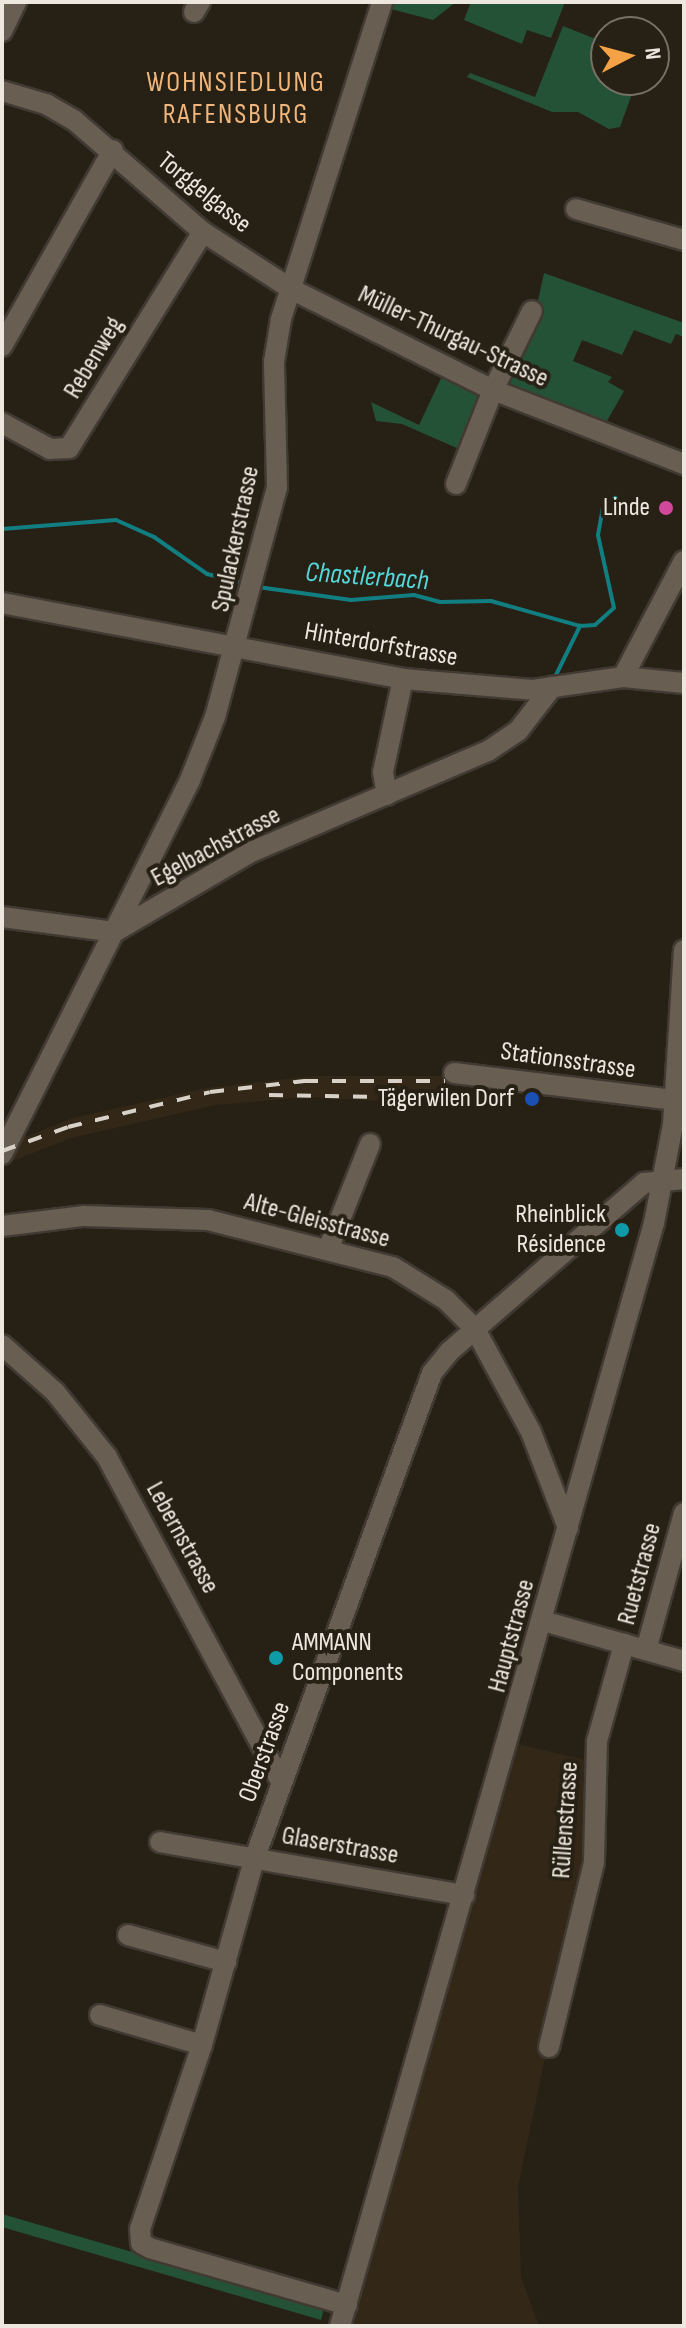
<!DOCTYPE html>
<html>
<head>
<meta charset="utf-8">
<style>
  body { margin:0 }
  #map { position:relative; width:686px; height:2328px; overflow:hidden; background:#272014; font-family:"Sofia Sans Condensed",sans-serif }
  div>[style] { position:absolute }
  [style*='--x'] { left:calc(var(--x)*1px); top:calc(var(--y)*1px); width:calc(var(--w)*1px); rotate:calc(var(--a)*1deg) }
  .built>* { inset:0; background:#332817 }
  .green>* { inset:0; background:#245237 }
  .stream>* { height:4px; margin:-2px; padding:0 2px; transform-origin:2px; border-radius:2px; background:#117f82 }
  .roads { filter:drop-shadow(2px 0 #413a33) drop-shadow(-2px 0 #413a33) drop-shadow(0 2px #413a33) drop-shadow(0 -2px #413a33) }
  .minor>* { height:20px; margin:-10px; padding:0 10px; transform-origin:10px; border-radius:10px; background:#685e51 }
  .rail>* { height:4px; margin-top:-2px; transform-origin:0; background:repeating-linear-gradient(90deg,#d7d1c8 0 14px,transparent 0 28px) }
  .dots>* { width:22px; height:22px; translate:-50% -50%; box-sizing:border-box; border:4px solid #272014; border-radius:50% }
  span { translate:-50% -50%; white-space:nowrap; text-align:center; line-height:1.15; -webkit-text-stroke:8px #272014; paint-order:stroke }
  .street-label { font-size:26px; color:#ede7df }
  .poi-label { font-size:26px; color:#ede7df }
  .right { translate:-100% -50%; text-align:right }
  .left { translate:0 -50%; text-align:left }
  .neighbourhood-label { font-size:28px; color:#f0b67c; letter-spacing:2px }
  .water-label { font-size:28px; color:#54d6da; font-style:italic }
  .frame { position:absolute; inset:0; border:4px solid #ede7df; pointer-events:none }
  .north { position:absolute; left:590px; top:16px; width:80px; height:80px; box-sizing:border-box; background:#272014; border:2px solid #767065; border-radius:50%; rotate:84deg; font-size:22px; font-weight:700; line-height:32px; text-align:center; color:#ede7df }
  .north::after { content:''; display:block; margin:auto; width:28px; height:36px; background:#f5a246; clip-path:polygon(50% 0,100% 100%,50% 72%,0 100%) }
</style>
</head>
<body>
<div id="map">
  <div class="built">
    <i style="clip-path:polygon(313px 1076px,448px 1076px,434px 1104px,307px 1097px,216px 1105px,71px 1138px,2px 1165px,2px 1146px,73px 1118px,207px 1088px)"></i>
    <i style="clip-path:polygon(518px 1744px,589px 1761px,593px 1828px,518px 2187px,521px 2277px,539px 2326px,350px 2326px)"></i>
  </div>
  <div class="green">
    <i style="clip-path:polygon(389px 2px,456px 2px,433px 20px,387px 8px)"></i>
    <i style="clip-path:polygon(471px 2px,565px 2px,551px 38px,527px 30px,522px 44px,464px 20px)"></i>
    <i style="clip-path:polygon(563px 26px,606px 43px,606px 80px,637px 80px,620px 127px,609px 129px,578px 112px,552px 112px,467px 77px,470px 73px,535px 97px)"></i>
    <i style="clip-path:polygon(544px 273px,684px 323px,684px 337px,676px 334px,671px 344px,634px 330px,622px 355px,582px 340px,573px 361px,612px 377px,608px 382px,624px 391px,607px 421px,502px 383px,535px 314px)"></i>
    <i style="clip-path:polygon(444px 372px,482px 395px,459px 449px,402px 424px,376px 421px,371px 402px,419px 425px)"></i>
    <i style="clip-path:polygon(2px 2214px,324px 2308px,321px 2320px,2px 2227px)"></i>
  </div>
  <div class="stream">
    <i style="--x:2;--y:529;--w:114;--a:-4.5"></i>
    <i style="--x:116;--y:520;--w:42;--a:24.1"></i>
    <i style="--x:154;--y:537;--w:65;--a:34.9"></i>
    <i style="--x:207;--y:574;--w:40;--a:14.4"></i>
    <i style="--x:258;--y:587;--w:94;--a:8"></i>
    <i style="--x:351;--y:600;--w:63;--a:-4.5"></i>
    <i style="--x:414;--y:595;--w:27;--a:15"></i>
    <i style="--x:440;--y:602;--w:51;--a:-1.1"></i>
    <i style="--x:491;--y:601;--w:92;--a:15.7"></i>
    <i style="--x:580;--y:626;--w:15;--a:-4"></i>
    <i style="--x:595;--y:625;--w:25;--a:-42"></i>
    <i style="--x:614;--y:608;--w:75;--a:-102.4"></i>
    <i style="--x:598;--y:535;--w:28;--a:-80"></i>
    <i style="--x:603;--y:507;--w:18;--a:-38"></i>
    <i style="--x:556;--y:675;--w:55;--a:-63.9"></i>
    <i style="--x:473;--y:748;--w:26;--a:-28"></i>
    <i style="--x:434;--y:765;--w:19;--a:-25"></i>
  </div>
  <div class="roads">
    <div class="minor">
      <i style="--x:194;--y:12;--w:12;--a:-59"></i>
      <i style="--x:2;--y:31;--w:32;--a:-64"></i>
      <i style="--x:2;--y:91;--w:46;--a:16.5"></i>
      <i style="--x:46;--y:104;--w:32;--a:30"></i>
      <i style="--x:74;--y:120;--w:171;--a:41"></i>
      <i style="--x:203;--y:232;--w:105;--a:32.9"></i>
      <i style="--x:291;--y:289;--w:226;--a:26.6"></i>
      <i style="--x:493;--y:390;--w:205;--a:21.2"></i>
      <i style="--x:576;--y:209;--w:112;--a:16"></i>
      <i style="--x:2;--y:346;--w:225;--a:-60.5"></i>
      <i style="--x:2;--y:423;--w:55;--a:28.4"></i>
      <i style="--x:50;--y:449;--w:19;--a:-3"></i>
      <i style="--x:69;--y:448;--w:254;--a:-58.2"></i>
      <i style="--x:456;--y:484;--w:101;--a:-68.5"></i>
      <i style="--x:493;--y:390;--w:88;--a:-63.7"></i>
      <i style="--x:2;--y:603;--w:408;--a:10.7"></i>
      <i style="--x:403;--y:679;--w:130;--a:4.8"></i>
      <i style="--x:533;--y:690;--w:91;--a:-8.2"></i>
      <i style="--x:623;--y:677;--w:131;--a:-62.3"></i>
      <i style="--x:623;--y:677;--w:61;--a:5.6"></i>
      <i style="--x:387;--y:795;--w:23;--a:-100"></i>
      <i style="--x:383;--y:772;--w:95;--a:-77.9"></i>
      <i style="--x:2;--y:917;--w:113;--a:7.6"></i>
      <i style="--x:114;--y:932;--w:159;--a:-30.3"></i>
      <i style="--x:251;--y:852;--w:258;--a:-23.1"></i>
      <i style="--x:488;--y:751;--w:36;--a:-34"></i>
      <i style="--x:518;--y:731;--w:56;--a:-52.3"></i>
      <i style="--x:454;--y:1073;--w:223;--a:7"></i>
      <i style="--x:2;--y:1154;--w:419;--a:-63.3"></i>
      <i style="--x:190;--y:780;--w:68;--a:-68.4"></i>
      <i style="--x:215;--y:717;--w:238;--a:-74.9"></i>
      <i style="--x:277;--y:487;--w:125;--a:-91.4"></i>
      <i style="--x:274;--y:362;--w:44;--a:-80.8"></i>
      <i style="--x:281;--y:319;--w:333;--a:-72.3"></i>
      <i style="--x:2;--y:1226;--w:83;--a:-7"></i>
      <i style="--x:84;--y:1216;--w:124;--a:1.8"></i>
      <i style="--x:208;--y:1220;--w:191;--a:14.3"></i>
      <i style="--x:393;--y:1267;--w:62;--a:31.9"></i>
      <i style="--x:446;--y:1300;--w:41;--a:45"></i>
      <i style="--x:475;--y:1329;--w:117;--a:61.5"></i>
      <i style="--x:531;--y:1432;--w:103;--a:68.9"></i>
      <i style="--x:329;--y:1247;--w:111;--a:-68.3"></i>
      <i style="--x:2;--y:1345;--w:71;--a:41.6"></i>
      <i style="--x:55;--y:1392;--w:83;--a:51.3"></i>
      <i style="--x:107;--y:1457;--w:369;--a:61.8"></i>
      <i style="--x:543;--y:1621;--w:147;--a:15.8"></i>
      <i style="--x:646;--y:1650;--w:142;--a:-74.5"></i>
      <i style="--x:160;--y:1842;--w:309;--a:9.9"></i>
      <i style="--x:128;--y:1935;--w:102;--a:15.4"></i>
      <i style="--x:100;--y:2015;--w:106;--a:16.4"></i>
      <i style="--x:549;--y:2047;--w:190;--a:-76.3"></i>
      <i style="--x:594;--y:1862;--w:121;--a:-88.6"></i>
      <i style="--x:597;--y:1741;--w:101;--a:-74.4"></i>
      <i style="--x:347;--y:2305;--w:205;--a:-163.9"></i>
      <i style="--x:150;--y:2248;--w:10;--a:-151"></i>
      <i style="--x:141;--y:2243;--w:14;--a:-94"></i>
      <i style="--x:140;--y:2229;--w:194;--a:-71.4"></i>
      <i style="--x:202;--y:2045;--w:195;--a:-74.3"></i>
      <i style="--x:255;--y:1857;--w:515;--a:-69.91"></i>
      <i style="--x:432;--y:1373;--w:28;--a:-51"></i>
      <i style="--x:450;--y:1351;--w:257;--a:-40.9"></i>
      <i style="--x:644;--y:1183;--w:40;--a:-5.7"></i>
      <i style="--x:340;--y:2326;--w:1147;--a:-74.11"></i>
      <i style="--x:654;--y:1223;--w:101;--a:-79.1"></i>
      <i style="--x:673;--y:1124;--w:174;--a:-86.4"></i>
    </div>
  </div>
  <div class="rail">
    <i style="--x:269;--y:1095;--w:169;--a:1"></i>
    <i style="--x:2;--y:1151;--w:70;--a:-20"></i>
    <i style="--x:68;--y:1127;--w:146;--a:-13.8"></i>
    <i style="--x:210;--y:1092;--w:95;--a:-6.7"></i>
    <i style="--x:304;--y:1081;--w:141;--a:0"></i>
  </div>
  <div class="dots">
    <i style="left:666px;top:508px;background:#d1479c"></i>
    <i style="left:532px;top:1099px;background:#1a4fb4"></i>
    <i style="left:622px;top:1230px;background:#0f9aa8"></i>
    <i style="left:276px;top:1658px;background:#0f9aa8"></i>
  </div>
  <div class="street-label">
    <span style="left:204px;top:193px;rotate:39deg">Torggelgasse</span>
    <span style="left:453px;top:337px;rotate:25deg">Müller-Thurgau-Strasse</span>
    <span style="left:94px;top:358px;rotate:-59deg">Rebenweg</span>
    <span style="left:236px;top:539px;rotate:-78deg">Spulackerstrasse</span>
    <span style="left:381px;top:645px;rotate:10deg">Hinterdorfstrasse</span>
    <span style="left:216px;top:847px;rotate:-28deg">Egelbachstrasse</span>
    <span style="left:568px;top:1061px;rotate:8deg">Stationsstrasse</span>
    <span style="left:317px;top:1221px;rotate:15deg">Alte-Gleisstrasse</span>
    <span style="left:182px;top:1538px;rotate:61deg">Lebernstrasse</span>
    <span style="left:640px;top:1574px;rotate:-75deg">Ruetstrasse</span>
    <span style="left:512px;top:1636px;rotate:-75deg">Hauptstrasse</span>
    <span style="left:265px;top:1752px;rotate:-70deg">Oberstrasse</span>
    <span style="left:566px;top:1820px;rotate:-86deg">Rüllenstrasse</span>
    <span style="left:340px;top:1846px;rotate:10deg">Glaserstrasse</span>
  </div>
  <div class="poi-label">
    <span class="right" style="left:650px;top:508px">Linde</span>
    <span class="right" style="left:514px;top:1099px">Tägerwilen Dorf</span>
    <span class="right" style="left:606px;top:1230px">Rheinblick<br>Résidence</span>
    <span class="left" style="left:292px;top:1658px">AMMANN<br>Components</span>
  </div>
  <div class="neighbourhood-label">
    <span style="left:236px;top:99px">WOHNSIEDLUNG<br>RAFENSBURG</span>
  </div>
  <div class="water-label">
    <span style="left:367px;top:577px;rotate:4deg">Chastlerbach</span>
  </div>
  <div class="frame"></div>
  <div class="north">N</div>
</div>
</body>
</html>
